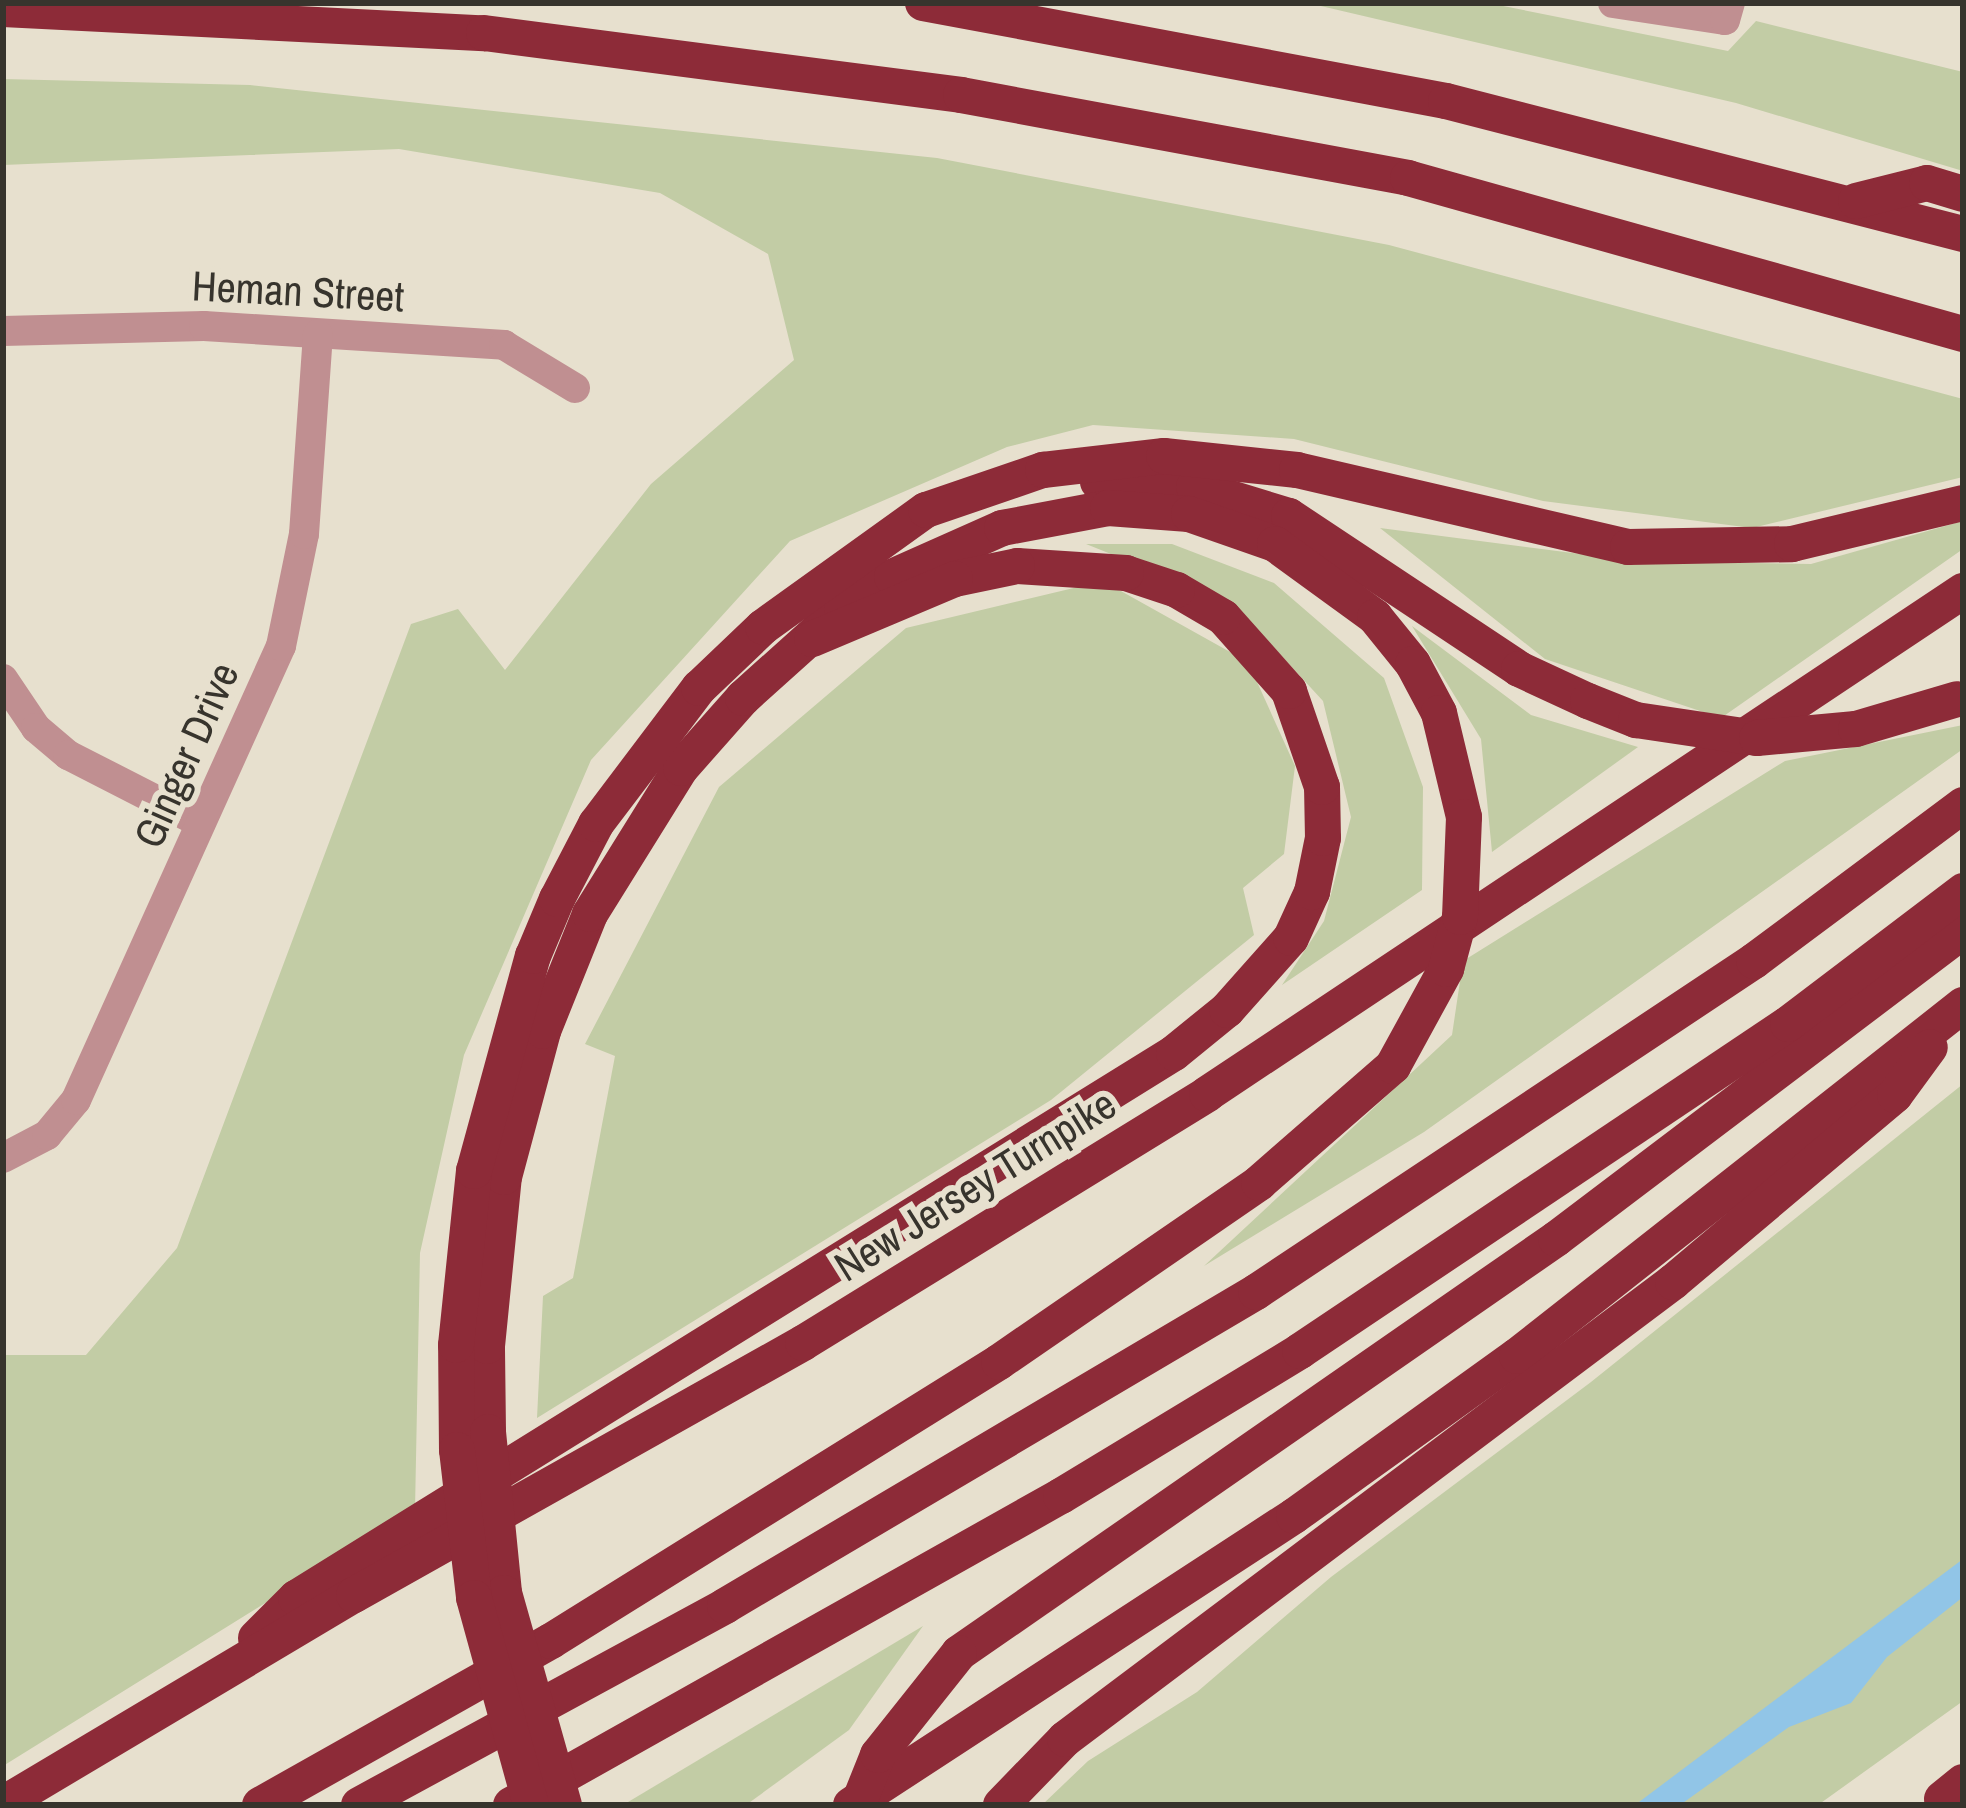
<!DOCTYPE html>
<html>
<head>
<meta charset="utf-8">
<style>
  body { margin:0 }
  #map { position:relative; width:1966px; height:1808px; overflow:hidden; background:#e7e0ce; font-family:"Archivo Narrow",sans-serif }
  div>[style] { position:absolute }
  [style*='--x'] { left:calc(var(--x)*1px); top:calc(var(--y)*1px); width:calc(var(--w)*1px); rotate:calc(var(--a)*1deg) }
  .green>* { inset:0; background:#c2cca5 }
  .water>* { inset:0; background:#91c5e7 }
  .minor>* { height:30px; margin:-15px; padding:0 15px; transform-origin:15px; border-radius:15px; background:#c08f91 }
  .highway>* { height:36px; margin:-18px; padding:0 18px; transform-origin:18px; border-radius:18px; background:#8d2b38 }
  .highway-bridge>* { height:36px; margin:-18px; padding:0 18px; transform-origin:18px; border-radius:18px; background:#8d2b38 }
  span { translate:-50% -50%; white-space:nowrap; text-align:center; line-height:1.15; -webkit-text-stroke:12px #e7e0ce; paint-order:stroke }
  .street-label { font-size:42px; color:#37342d }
  .frame { position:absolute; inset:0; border:6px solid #37342d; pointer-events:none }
</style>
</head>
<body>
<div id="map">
  <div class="green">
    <i style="clip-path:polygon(1308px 3px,1488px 3px,1728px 51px,1756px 21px,1963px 72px,1963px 171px,1736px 103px)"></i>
    <i style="clip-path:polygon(3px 79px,250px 85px,937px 158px,1389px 245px,1963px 399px,1963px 477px,1752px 528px,1543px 501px,1294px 439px,1093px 425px,1007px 447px,790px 541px,591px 760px,464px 1055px,420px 1253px,415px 1510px,3px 1766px,3px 1355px,86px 1355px,177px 1248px,411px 624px,458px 609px,505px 670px,651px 484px,794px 360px,768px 254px,660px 193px,399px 149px,3px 165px)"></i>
    <i style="clip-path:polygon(1963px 521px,1963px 549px,1721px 718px,1545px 659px,1380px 528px,1635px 561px,1811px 564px)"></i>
    <i style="clip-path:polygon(1086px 544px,1172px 544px,1274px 583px,1384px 678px,1423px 787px,1422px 890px,1282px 985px,1324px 921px,1351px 817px,1323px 701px,1233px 603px)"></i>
    <i style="clip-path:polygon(1103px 581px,1248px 662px,1295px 766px,1284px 854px,1243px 888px,1254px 935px,1051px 1100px,537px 1418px,543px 1296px,573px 1278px,615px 1056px,585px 1044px,719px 787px,906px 628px)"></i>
    <i style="clip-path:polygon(1412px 626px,1531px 715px,1638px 747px,1492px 852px,1481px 739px)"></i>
    <i style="clip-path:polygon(1963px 725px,1963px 749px,1424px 1132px,1204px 1266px,1452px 1035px,1463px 961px,1785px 761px)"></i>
    <i style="clip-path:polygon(1963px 1084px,1963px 1701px,1818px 1805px,1042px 1805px,1088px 1761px,1197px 1692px,1331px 1577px,1591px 1382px)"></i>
    <i style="clip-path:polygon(923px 1626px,849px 1730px,746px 1805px,623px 1805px)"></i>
  </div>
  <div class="water">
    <i style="clip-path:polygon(1963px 1559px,1963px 1597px,1887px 1657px,1851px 1703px,1789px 1727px,1680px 1805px,1635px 1805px)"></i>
  </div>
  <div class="minor">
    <i style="--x:1613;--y:3;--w:113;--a:8.6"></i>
    <i style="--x:1725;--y:20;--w:18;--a:-74"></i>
    <i style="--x:3;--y:331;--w:201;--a:-1.4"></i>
    <i style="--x:204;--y:326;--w:301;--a:3.6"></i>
    <i style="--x:504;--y:345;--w:83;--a:31.2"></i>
    <i style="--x:3;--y:679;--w:59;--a:56"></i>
    <i style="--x:36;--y:728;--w:42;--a:40.2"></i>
    <i style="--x:68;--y:755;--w:149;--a:27.1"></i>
    <i style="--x:3;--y:1158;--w:50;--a:-27.6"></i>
    <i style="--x:47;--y:1135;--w:45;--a:-50.4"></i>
    <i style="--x:76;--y:1100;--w:498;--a:-65.7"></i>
    <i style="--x:281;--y:646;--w:114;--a:-78.4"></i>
    <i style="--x:304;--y:534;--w:200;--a:-86"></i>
  </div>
  <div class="highway">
    <i style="--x:923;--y:3;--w:532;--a:10.61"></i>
    <i style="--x:1446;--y:101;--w:534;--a:14.43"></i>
    <i style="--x:3;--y:9;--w:482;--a:2.9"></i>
    <i style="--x:484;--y:33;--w:481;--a:7.4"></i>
    <i style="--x:961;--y:95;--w:455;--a:10.5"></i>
    <i style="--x:1408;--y:178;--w:577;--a:15.7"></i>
    <i style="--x:1856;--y:201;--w:73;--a:-14.2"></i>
    <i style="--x:1927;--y:183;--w:38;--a:17"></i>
    <i style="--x:1098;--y:482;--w:96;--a:3"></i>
    <i style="--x:1194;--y:487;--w:99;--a:17"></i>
    <i style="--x:1289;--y:516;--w:276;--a:33.6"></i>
    <i style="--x:1519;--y:669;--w:76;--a:24.9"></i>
    <i style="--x:488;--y:1432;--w:86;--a:-90.7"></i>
    <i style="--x:487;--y:1346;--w:170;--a:-84.3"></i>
    <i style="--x:504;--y:1177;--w:151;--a:-75"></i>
    <i style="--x:543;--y:1031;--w:126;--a:-68.1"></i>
    <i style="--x:590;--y:914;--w:172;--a:-58.1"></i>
    <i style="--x:681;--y:768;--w:94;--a:-48.5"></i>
    <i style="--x:743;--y:698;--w:133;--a:-42"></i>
    <i style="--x:842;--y:609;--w:59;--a:-32.6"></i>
    <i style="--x:892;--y:577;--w:120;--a:-24"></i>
    <i style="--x:1002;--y:528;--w:108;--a:-10.7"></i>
    <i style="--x:1108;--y:508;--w:81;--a:4.2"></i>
    <i style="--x:1189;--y:514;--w:91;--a:19.2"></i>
    <i style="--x:1275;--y:544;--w:124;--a:36.1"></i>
    <i style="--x:1375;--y:617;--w:60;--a:51"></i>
    <i style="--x:1413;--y:664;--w:55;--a:62"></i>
    <i style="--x:1439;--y:713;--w:107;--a:76.5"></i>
    <i style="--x:457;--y:1450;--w:105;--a:-90.5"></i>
    <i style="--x:456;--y:1345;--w:175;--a:-84.1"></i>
    <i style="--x:474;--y:1171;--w:223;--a:-74.7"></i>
    <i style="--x:533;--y:956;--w:62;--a:-67.2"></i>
    <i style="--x:557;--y:899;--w:85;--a:-62.5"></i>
    <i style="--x:596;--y:824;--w:171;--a:-52.9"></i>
    <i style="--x:699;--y:688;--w:88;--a:-43.6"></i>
    <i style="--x:763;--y:627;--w:201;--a:-35.7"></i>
    <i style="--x:926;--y:510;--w:124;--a:-18.9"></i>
    <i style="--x:1043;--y:470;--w:122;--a:-6.6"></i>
    <i style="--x:1164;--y:456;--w:134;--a:6"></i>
    <i style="--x:1297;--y:470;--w:340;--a:13.1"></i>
    <i style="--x:1628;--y:547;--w:164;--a:-1"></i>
    <i style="--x:1792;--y:544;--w:176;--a:-13.5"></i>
    <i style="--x:256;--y:1638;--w:57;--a:-45"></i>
    <i style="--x:296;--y:1598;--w:1033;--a:-31.83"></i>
    <i style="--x:1174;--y:1053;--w:68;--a:-39.1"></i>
    <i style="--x:1227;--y:1010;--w:96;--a:-48.4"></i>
    <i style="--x:1291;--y:938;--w:51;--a:-65.5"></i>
    <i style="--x:1312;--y:892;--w:55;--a:-78.5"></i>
    <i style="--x:1323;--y:838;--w:51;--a:-91.1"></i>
    <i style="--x:1322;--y:787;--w:102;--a:-109"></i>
    <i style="--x:1289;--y:691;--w:99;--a:-131.7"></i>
    <i style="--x:1223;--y:617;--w:53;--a:-149.6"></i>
    <i style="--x:1177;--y:590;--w:54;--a:-161.6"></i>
    <i style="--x:1126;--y:573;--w:109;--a:-176.3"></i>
    <i style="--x:1017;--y:566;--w:63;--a:168.2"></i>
    <i style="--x:955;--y:579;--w:155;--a:157.2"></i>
    <i style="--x:959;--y:1653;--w:727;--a:-34.74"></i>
    <i style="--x:1556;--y:1239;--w:510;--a:-37.12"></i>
    <i style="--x:1942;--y:1799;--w:27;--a:-39"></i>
    <i style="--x:3;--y:1804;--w:409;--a:-30.8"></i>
    <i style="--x:354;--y:1595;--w:515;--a:-29.3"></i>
    <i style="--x:803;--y:1343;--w:475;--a:-31.6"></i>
    <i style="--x:1207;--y:1094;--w:908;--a:-33.64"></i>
    <i style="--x:260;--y:1805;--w:334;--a:-29.4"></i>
    <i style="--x:551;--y:1641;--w:528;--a:-31.91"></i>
    <i style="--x:999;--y:1362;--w:316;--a:-34.5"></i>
    <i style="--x:1259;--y:1183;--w:178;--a:-41.1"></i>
    <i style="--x:359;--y:1805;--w:417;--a:-28.5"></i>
    <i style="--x:725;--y:1606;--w:617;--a:-30.6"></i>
    <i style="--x:1256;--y:1292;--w:598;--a:-33.61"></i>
    <i style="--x:1754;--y:961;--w:261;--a:-36.7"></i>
    <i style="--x:511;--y:1805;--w:631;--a:-29.33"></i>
    <i style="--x:1061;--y:1496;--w:280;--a:-31.2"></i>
    <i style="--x:1300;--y:1351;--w:587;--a:-33.83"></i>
    <i style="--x:1788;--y:1024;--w:220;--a:-37.2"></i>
    <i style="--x:851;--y:1805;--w:529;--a:-33.12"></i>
    <i style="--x:1294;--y:1516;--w:274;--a:-35.7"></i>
    <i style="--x:1517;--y:1356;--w:568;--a:-38.2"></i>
    <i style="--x:1001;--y:1805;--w:92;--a:-45.9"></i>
    <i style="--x:1065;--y:1739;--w:761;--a:-36.93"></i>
    <i style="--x:1673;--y:1282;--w:290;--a:-40.1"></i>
    <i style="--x:1895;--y:1095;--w:59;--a:-53.9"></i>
  </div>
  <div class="highway-bridge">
    <i style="--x:1588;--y:701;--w:52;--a:21.6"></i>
    <i style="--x:1636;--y:720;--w:122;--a:8.5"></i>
    <i style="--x:1757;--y:738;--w:99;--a:-5.2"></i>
    <i style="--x:1856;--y:729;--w:105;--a:-16.5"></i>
    <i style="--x:1393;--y:1066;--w:111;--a:-61.3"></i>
    <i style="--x:1446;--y:969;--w:54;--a:-74.9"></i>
    <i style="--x:1460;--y:917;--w:100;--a:-87.7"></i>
    <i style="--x:488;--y:1432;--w:162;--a:84.3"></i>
    <i style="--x:504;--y:1593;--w:220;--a:74.2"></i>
    <i style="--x:457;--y:1450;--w:149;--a:83.4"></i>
    <i style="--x:474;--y:1598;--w:215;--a:74.6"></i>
    <i style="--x:858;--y:1805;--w:54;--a:-68.2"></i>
    <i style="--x:878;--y:1755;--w:130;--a:-51.5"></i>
  </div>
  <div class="street-label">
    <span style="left:298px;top:291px;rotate:3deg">Heman Street</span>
    <span style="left:186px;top:755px;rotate:-66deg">Ginger Drive</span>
    <span style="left:975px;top:1185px;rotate:-32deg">New Jersey Turnpike</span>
  </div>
  <div class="frame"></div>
</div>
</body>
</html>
